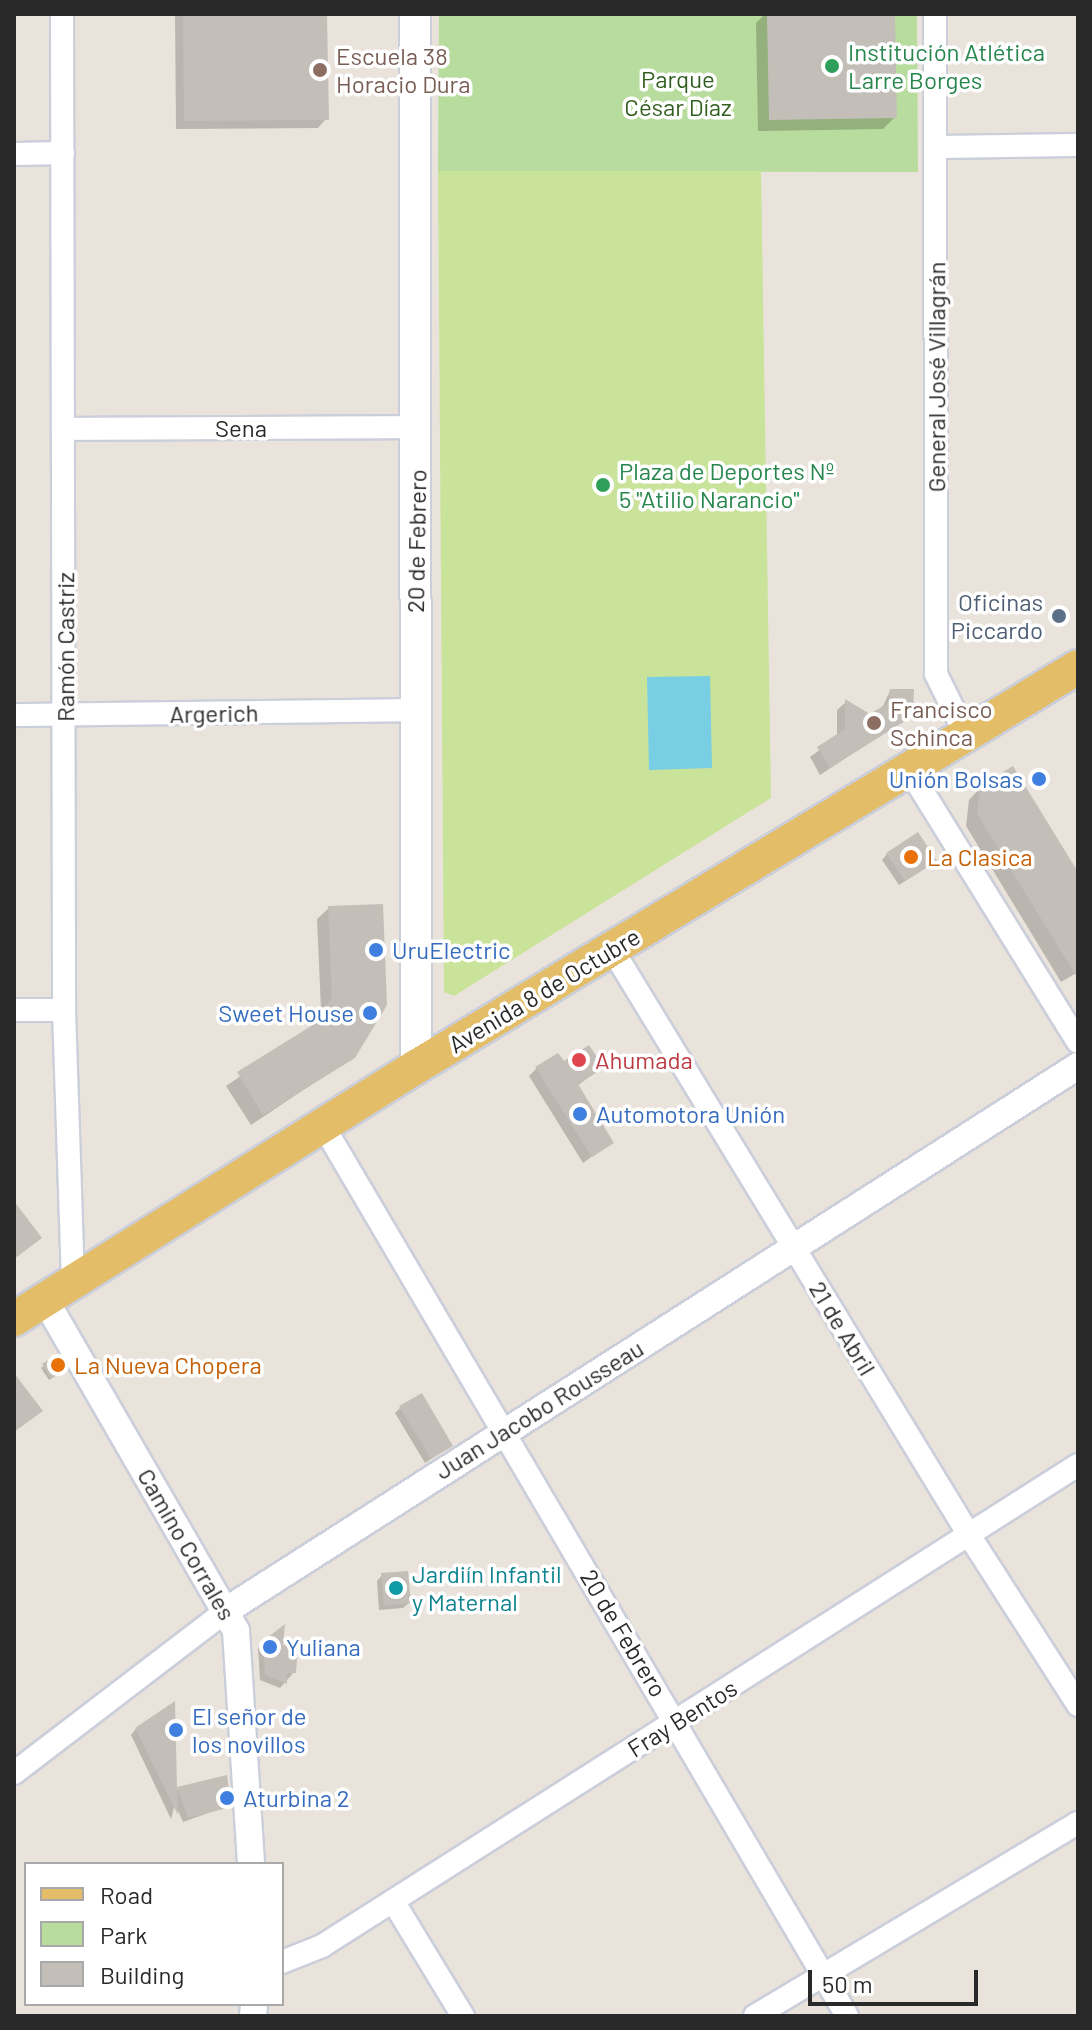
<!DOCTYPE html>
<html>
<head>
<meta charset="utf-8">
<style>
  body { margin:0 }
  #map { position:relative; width:1092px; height:2030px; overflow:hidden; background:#eae3dc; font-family:Barlow,sans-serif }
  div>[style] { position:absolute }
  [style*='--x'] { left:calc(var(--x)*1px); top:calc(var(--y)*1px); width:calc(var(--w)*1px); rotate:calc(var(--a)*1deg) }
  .green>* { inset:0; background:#b8dc9d }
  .pitch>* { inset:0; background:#c9e39a }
  .water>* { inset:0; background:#78cfe3 }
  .shadow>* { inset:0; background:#0003 }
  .building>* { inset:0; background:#c3beb8 }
  .roads { filter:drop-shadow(2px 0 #cbcfda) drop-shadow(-2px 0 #cbcfda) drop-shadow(0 2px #cbcfda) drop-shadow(0 -2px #cbcfda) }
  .minor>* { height:22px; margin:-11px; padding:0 11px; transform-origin:11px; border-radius:11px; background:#fff }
  .tertiary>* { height:26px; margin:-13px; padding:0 13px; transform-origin:13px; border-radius:13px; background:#fff }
  .secondary>* { height:30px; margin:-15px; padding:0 15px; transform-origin:15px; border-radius:15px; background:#fff }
  .primary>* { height:34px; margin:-17px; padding:0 17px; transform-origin:17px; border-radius:17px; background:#e4bd68 }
  .dots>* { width:22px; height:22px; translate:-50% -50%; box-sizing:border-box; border:4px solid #fff; border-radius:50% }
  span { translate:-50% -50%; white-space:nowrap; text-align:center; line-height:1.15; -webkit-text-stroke:7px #fff; paint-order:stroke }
  .leisure-label { font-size:24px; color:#27864d }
  .left { translate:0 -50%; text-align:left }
  .education-label { font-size:24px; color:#785e54 }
  .park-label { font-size:24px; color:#325f20 }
  .street-label { font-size:24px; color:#292929 }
  .service-label { font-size:24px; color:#4e5e75 }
  .right { translate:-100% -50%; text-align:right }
  .shop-label { font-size:24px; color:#366cbe }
  .food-label { font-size:24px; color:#c56008 }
  .health-label { font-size:24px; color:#be3a42 }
  .culture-label { font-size:24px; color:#0d838f }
  .frame { position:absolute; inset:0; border:16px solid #292929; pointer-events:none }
  .legend { position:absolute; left:24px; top:1862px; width:260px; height:144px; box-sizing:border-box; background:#fff; border:2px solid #a9a9a9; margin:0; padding:10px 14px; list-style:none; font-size:24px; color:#292929 }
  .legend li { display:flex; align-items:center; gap:16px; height:40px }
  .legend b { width:40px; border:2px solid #a9a9a9 }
  .scale { position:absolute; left:808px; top:1970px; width:170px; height:36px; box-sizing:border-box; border:4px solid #292929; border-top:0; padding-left:10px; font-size:24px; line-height:28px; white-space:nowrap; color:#292929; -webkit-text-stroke:6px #fff; paint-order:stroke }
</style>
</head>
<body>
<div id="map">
  <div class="green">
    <i style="clip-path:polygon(439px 14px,917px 14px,918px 172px,438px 171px)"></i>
  </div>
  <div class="pitch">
    <i style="clip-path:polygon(438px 171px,761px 171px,771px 798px,454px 996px,444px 992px)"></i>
  </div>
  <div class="water">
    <i style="clip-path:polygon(710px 676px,712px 768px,649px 770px,647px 677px)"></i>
  </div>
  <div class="shadow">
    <i style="clip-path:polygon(175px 14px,325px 14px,326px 119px,318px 128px,176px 129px)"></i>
    <i style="clip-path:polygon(765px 14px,893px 14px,895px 117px,883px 129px,758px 131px,756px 23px)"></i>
    <i style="clip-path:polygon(890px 691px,911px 715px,820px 775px,810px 757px,837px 737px,837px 710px,846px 702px,870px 717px,881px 710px)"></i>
    <i style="clip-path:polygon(981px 787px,1078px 876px,1078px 972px,1061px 982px,966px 826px,969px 800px)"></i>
    <i style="clip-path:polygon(887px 854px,929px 866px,899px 885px,882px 860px)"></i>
    <i style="clip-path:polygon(329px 908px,354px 1056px,251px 1125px,226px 1086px,309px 1030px,321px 1010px,317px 919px)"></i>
    <i style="clip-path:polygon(563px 1064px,601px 1068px,577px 1086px,612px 1142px,583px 1163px,529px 1076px,537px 1068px)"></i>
    <i style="clip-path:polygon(57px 1357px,62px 1371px,49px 1380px,41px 1368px)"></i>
    <i style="clip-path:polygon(400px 1408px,451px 1445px,425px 1463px,395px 1413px)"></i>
    <i style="clip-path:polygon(382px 1575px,409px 1603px,403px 1608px,379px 1610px,377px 1581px)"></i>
    <i style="clip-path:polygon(264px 1642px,281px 1647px,294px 1672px,280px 1688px,260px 1680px,258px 1648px)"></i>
    <i style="clip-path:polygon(136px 1729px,175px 1790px,225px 1778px,228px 1806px,183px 1822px,175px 1804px,171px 1819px,131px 1735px)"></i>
  </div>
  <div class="building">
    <i style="clip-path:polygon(183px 14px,327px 14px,329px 120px,184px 121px)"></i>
    <i style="clip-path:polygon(767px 14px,895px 14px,897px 118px,769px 120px)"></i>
    <i style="clip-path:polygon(890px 689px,914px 689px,913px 716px,830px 768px,817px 747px,845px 729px,845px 699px,870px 714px,888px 703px)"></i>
    <i style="clip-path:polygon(1013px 766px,1078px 872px,1078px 979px,977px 814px,980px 786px)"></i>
    <i style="clip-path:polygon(918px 832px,937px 861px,905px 881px,886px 853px)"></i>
    <i style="clip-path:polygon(383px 904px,387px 1005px,355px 1058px,263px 1115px,237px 1072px,316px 1023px,332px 997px,328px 906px)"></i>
    <i style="clip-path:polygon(589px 1045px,604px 1068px,578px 1084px,614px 1143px,592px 1157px,535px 1067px,558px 1053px,564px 1061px)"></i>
    <i style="clip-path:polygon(14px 1201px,42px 1238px,14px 1259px)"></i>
    <i style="clip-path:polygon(58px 1354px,66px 1369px,51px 1379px,42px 1364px)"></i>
    <i style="clip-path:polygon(14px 1373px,43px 1411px,14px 1432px)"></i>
    <i style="clip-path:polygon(422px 1393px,453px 1446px,431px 1459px,399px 1406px)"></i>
    <i style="clip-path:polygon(408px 1571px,411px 1603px,384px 1606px,381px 1573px)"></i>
    <i style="clip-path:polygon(285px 1624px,283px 1645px,298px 1646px,296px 1673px,287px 1673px,287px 1684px,265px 1675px,263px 1641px)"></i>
    <i style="clip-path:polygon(175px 1701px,177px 1787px,178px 1815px,135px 1728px)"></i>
    <i style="clip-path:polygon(227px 1775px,231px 1807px,188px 1818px,177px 1787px)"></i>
  </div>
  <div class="roads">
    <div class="minor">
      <i style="--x:62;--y:14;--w:996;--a:89.88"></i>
      <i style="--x:64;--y:1010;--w:270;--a:88.1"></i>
      <i style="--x:935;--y:14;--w:660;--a:89.91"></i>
      <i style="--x:936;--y:674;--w:66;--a:63.8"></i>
      <i style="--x:935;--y:147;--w:143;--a:-0.8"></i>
      <i style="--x:14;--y:154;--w:49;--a:-1.2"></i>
      <i style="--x:64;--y:429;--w:353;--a:-0.3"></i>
      <i style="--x:14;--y:715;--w:399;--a:-0.7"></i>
      <i style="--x:908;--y:768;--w:322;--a:58.2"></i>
      <i style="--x:612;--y:949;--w:686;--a:58.65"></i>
      <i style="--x:969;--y:1535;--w:202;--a:57.3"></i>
      <i style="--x:14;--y:1010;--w:50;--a:0"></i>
      <i style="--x:324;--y:1127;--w:1031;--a:59.53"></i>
      <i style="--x:14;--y:1773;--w:268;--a:-37.4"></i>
      <i style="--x:393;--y:1901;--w:135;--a:58.7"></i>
      <i style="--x:282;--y:1962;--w:43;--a:-21.8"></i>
      <i style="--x:322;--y:1946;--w:896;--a:-32.47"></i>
      <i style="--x:755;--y:2016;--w:376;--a:-30.9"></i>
    </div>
    <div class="tertiary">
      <i style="--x:44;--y:1298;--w:384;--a:60"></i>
      <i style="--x:236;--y:1631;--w:233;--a:86.3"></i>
      <i style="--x:227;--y:1610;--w:1010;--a:-32.59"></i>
      <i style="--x:253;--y:2016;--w:12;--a:-85"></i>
    </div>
    <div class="secondary">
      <i style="--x:415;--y:14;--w:1053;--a:89.95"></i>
    </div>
    <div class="primary">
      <i style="--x:14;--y:1319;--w:474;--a:-32.1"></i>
      <i style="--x:416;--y:1067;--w:773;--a:-31.14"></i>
    </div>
  </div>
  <div class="dots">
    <i style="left:832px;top:66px;background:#2e9e5b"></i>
    <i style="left:320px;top:70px;background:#8d6e63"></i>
    <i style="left:603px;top:485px;background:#2e9e5b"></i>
    <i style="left:1059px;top:616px;background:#5c6f8a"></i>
    <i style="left:874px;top:723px;background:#8d6e63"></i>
    <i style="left:1039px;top:779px;background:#3f7fe0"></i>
    <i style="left:911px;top:857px;background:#e8710a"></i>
    <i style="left:376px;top:950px;background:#3f7fe0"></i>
    <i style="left:370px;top:1013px;background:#3f7fe0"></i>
    <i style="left:579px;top:1060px;background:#e0444e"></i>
    <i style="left:580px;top:1114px;background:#3f7fe0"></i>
    <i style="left:58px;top:1365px;background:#e8710a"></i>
    <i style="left:396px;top:1588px;background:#0f9aa8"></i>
    <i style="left:270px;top:1647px;background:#3f7fe0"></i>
    <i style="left:176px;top:1730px;background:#3f7fe0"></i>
    <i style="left:227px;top:1798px;background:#3f7fe0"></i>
  </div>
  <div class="leisure-label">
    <span class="left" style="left:848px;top:66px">Institución Atlética<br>Larre Borges</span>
    <span class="left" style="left:619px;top:485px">Plaza de Deportes Nº<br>5 "Atilio Narancio"</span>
  </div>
  <div class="education-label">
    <span class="left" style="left:336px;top:70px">Escuela 38<br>Horacio Dura</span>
    <span class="left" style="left:890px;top:723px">Francisco<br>Schinca</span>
  </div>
  <div class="park-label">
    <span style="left:678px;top:93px">Parque<br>César Díaz</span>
  </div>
  <div class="street-label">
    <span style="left:936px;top:377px;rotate:-90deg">General José Villagrán</span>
    <span style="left:241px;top:428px">Sena</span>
    <span style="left:416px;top:541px;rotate:-89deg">20 de Febrero</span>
    <span style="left:65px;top:647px;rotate:-90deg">Ramón Castriz</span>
    <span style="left:214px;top:713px;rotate:-1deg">Argerich</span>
    <span style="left:544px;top:990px;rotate:-31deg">Avenida 8 de Octubre</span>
    <span style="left:843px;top:1328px;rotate:59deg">21 de Abril</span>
    <span style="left:539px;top:1409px;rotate:-32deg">Juan Jacobo Rousseau</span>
    <span style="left:187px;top:1544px;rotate:60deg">Camino Corrales</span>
    <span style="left:624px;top:1633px;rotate:59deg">20 de Febrero</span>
    <span style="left:682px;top:1718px;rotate:-32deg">Fray Bentos</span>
  </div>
  <div class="service-label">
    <span class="right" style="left:1043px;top:616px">Oficinas<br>Piccardo</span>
  </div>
  <div class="shop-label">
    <span class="right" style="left:1023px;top:779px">Unión Bolsas</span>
    <span class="left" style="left:392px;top:950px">UruElectric</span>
    <span class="right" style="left:354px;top:1013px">Sweet House</span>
    <span class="left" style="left:596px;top:1114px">Automotora Unión</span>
    <span class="left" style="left:286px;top:1647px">Yuliana</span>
    <span class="left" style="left:192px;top:1730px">El señor de<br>los novillos</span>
    <span class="left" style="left:243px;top:1798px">Aturbina 2</span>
  </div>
  <div class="food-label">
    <span class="left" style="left:927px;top:857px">La Clasica</span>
    <span class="left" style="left:74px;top:1365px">La Nueva Chopera</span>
  </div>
  <div class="health-label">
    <span class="left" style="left:595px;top:1060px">Ahumada</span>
  </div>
  <div class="culture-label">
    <span class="left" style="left:412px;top:1588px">Jardiín Infantil<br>y Maternal</span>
  </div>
  <div class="frame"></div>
  <ul class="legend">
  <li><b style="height:10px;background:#e4bd68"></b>Road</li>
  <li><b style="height:22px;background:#b8dc9d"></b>Park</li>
  <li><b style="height:22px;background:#c3beb8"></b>Building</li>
  </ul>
  <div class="scale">50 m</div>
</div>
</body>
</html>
